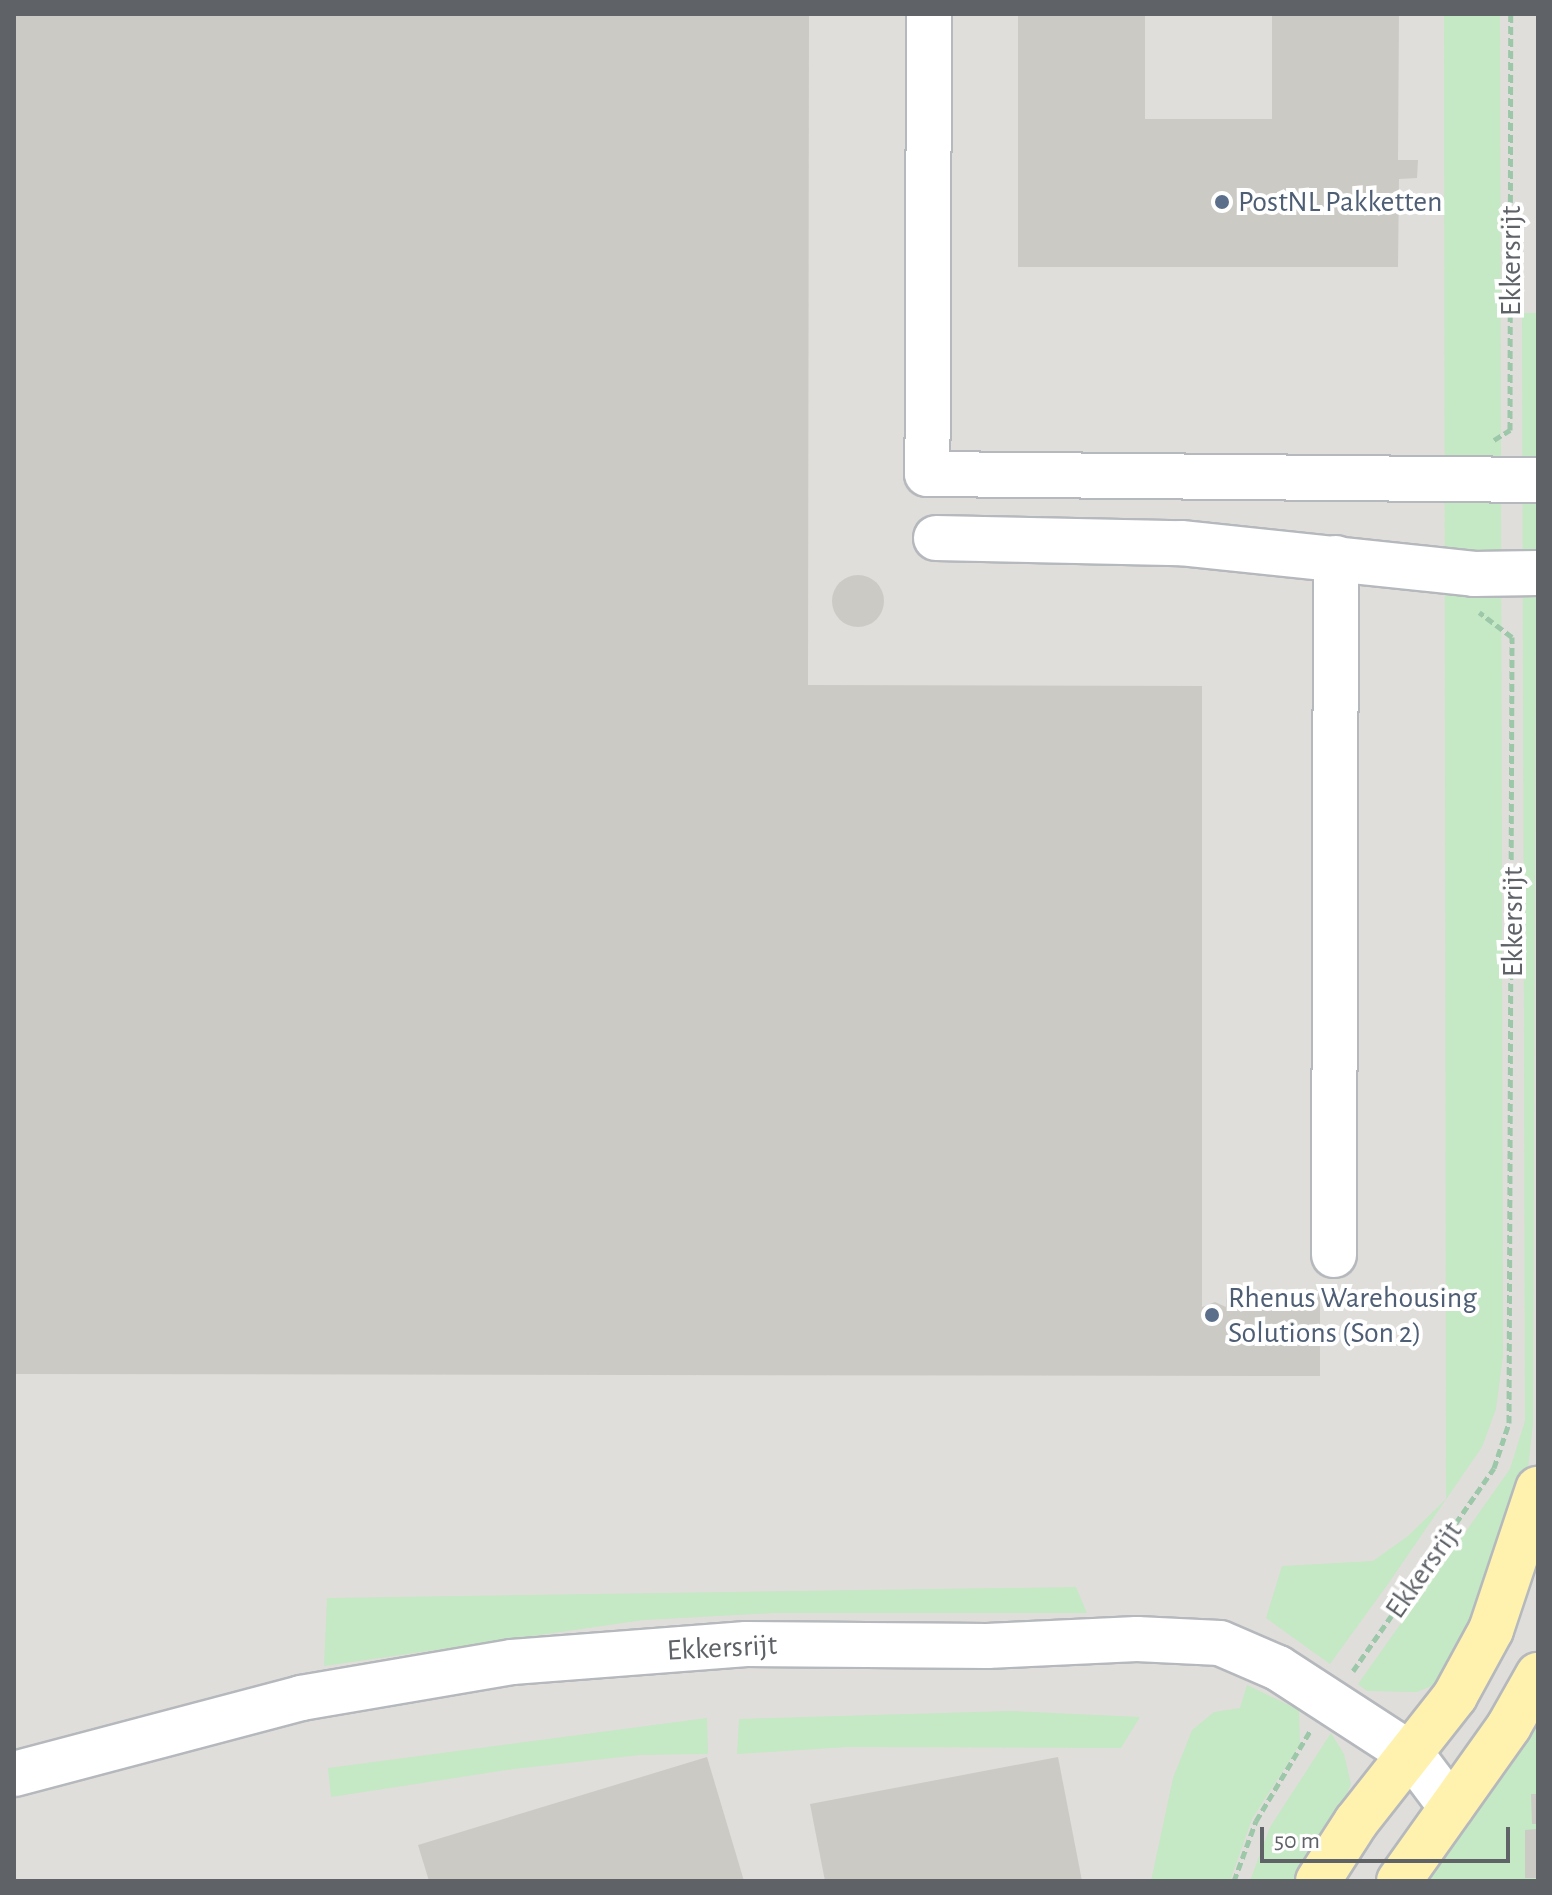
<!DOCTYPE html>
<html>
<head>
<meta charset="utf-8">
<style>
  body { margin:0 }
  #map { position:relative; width:1552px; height:1895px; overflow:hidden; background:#f1efe8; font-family:"Alegreya Sans",sans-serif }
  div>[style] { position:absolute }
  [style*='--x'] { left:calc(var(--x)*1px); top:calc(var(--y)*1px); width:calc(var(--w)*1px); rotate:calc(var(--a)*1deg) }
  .industrial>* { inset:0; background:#e0deda }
  .green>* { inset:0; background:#c5e8c5 }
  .building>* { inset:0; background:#cccac5 }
  .round { border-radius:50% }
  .path>* { height:5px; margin-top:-2.5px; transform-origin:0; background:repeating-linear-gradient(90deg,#9cc7a9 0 8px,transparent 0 12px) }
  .roads { filter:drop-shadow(2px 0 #b5b8bc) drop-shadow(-2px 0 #b5b8bc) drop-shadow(0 2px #b5b8bc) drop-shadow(0 -2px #b5b8bc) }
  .minor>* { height:44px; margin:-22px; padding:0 22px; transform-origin:22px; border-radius:22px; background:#fff }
  .major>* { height:44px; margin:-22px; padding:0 22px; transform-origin:22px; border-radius:22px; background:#fff2af }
  .dots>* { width:22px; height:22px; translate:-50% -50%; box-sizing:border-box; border:4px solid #fff; border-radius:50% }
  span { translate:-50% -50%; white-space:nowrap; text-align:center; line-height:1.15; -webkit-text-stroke:8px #fff; paint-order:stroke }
  .service-label { font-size:30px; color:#4e5e75 }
  .left { translate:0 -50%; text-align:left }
  .street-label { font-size:30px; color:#5f6368 }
  .frame { position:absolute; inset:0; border:16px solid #5f6368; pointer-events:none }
  .scale { position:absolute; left:1260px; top:1827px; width:250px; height:36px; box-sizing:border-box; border:4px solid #5f6368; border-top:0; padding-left:10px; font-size:24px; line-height:28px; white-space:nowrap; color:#5f6368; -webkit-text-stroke:6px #fff; paint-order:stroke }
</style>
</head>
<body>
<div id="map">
  <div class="industrial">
    <i style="clip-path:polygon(14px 14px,1538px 14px,1538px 1881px,14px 1881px)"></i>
  </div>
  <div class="green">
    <i style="clip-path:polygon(1444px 14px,1500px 14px,1503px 1356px,1496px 1409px,1482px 1447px,1388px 1584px,1330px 1664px,1266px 1618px,1282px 1566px,1373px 1561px,1408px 1536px,1446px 1499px)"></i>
    <i style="clip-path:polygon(1522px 313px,1537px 313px,1533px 1423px,1528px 1469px,1471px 1620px,1441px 1682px,1417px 1692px,1367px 1691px,1358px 1684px,1510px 1469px,1525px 1421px)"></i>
    <i style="clip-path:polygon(1076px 1587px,1087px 1613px,774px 1613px,644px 1620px,324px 1666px,327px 1598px)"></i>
    <i style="clip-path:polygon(1247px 1685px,1299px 1710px,1300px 1744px,1252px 1819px,1230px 1881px,1151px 1881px,1173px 1778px,1192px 1730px,1214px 1712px,1240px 1708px)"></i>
    <i style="clip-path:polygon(1538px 1700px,1538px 1881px,1414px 1881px)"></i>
    <i style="clip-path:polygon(1011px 1711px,1140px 1717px,1121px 1748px,847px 1747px,737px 1754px,739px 1719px)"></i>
    <i style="clip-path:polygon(707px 1718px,708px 1754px,640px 1755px,514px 1769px,331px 1797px,328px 1768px)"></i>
    <i style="clip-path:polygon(1331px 1733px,1344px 1754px,1351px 1784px,1338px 1815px,1294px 1881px,1250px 1881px,1270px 1827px)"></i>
  </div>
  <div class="building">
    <i style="clip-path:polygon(14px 14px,809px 14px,808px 685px,1202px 686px,1202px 1307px,1215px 1302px,1226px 1307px,1227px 1290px,1320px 1290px,1320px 1376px,14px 1374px)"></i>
    <i style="clip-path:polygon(1018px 14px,1145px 14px,1145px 119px,1272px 119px,1272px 14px,1399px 14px,1398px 160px,1418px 160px,1417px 178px,1399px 179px,1398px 267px,1018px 267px)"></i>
    <i class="round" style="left:832px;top:575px;width:52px;height:52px"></i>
    <i style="clip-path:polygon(707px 1757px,744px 1881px,429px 1881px,418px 1845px)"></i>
    <i style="clip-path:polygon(1058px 1757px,1082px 1881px,825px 1881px,810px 1804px)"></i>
    <i style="clip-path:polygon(1531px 1794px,1538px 1794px,1538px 1824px,1532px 1824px)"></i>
    <i style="clip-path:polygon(1538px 1829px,1538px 1878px,1525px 1878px,1525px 1830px)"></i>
  </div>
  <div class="path">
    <i style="--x:1494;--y:440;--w:19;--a:-32"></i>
    <i style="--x:1510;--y:430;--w:416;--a:-89.9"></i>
    <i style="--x:1353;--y:1671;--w:247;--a:-55.2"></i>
    <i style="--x:1494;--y:1468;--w:47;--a:-71.6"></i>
    <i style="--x:1509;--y:1423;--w:786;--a:-89.78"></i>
    <i style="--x:1512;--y:637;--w:41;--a:-142.9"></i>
    <i style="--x:1234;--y:1881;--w:64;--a:-69.9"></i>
    <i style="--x:1256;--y:1821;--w:105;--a:-59"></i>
  </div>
  <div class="roads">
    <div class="minor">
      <i style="--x:929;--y:14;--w:460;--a:90.2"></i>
      <i style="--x:927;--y:474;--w:611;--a:0.56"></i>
      <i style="--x:936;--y:538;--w:245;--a:1.2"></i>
      <i style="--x:1181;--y:543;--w:295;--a:6"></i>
      <i style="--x:1474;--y:574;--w:64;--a:-0.9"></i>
      <i style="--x:1334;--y:1255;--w:697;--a:-89.84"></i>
      <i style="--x:14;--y:1774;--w:297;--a:-14.8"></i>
      <i style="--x:301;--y:1698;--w:214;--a:-9.7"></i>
      <i style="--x:512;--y:1662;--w:235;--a:-4.4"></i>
      <i style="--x:746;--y:1644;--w:241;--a:0.5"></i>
      <i style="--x:987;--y:1646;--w:150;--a:-2.7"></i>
      <i style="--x:1137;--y:1639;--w:83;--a:2.8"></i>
      <i style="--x:1220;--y:1643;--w:63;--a:23.3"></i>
      <i style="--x:1278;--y:1668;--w:160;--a:33"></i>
      <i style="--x:1412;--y:1755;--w:65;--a:53.1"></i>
    </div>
    <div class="major">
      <i style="--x:1318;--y:1881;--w:70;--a:-57.2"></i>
      <i style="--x:1356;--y:1822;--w:160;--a:-51.8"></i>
      <i style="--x:1455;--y:1696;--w:75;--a:-61.4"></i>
      <i style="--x:1491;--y:1630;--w:149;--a:-71.6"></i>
      <i style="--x:1399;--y:1881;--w:190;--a:-54.6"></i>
      <i style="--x:1509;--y:1726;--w:59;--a:-60.4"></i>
    </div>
  </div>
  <div class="dots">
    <i style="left:1222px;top:202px;background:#5c6f8a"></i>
    <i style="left:1212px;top:1315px;background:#5c6f8a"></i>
  </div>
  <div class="service-label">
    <span class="left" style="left:1238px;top:202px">PostNL Pakketten</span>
    <span class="left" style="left:1228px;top:1315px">Rhenus Warehousing<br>Solutions (Son 2)</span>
  </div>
  <div class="street-label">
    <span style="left:1511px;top:261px;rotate:-90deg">Ekkersrijt</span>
    <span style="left:1513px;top:922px;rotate:-90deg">Ekkersrijt</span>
    <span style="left:1424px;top:1570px;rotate:-55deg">Ekkersrijt</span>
    <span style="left:722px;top:1648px;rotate:-3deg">Ekkersrijt</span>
  </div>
  <div class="frame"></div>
  <div class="scale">50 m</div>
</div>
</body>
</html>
